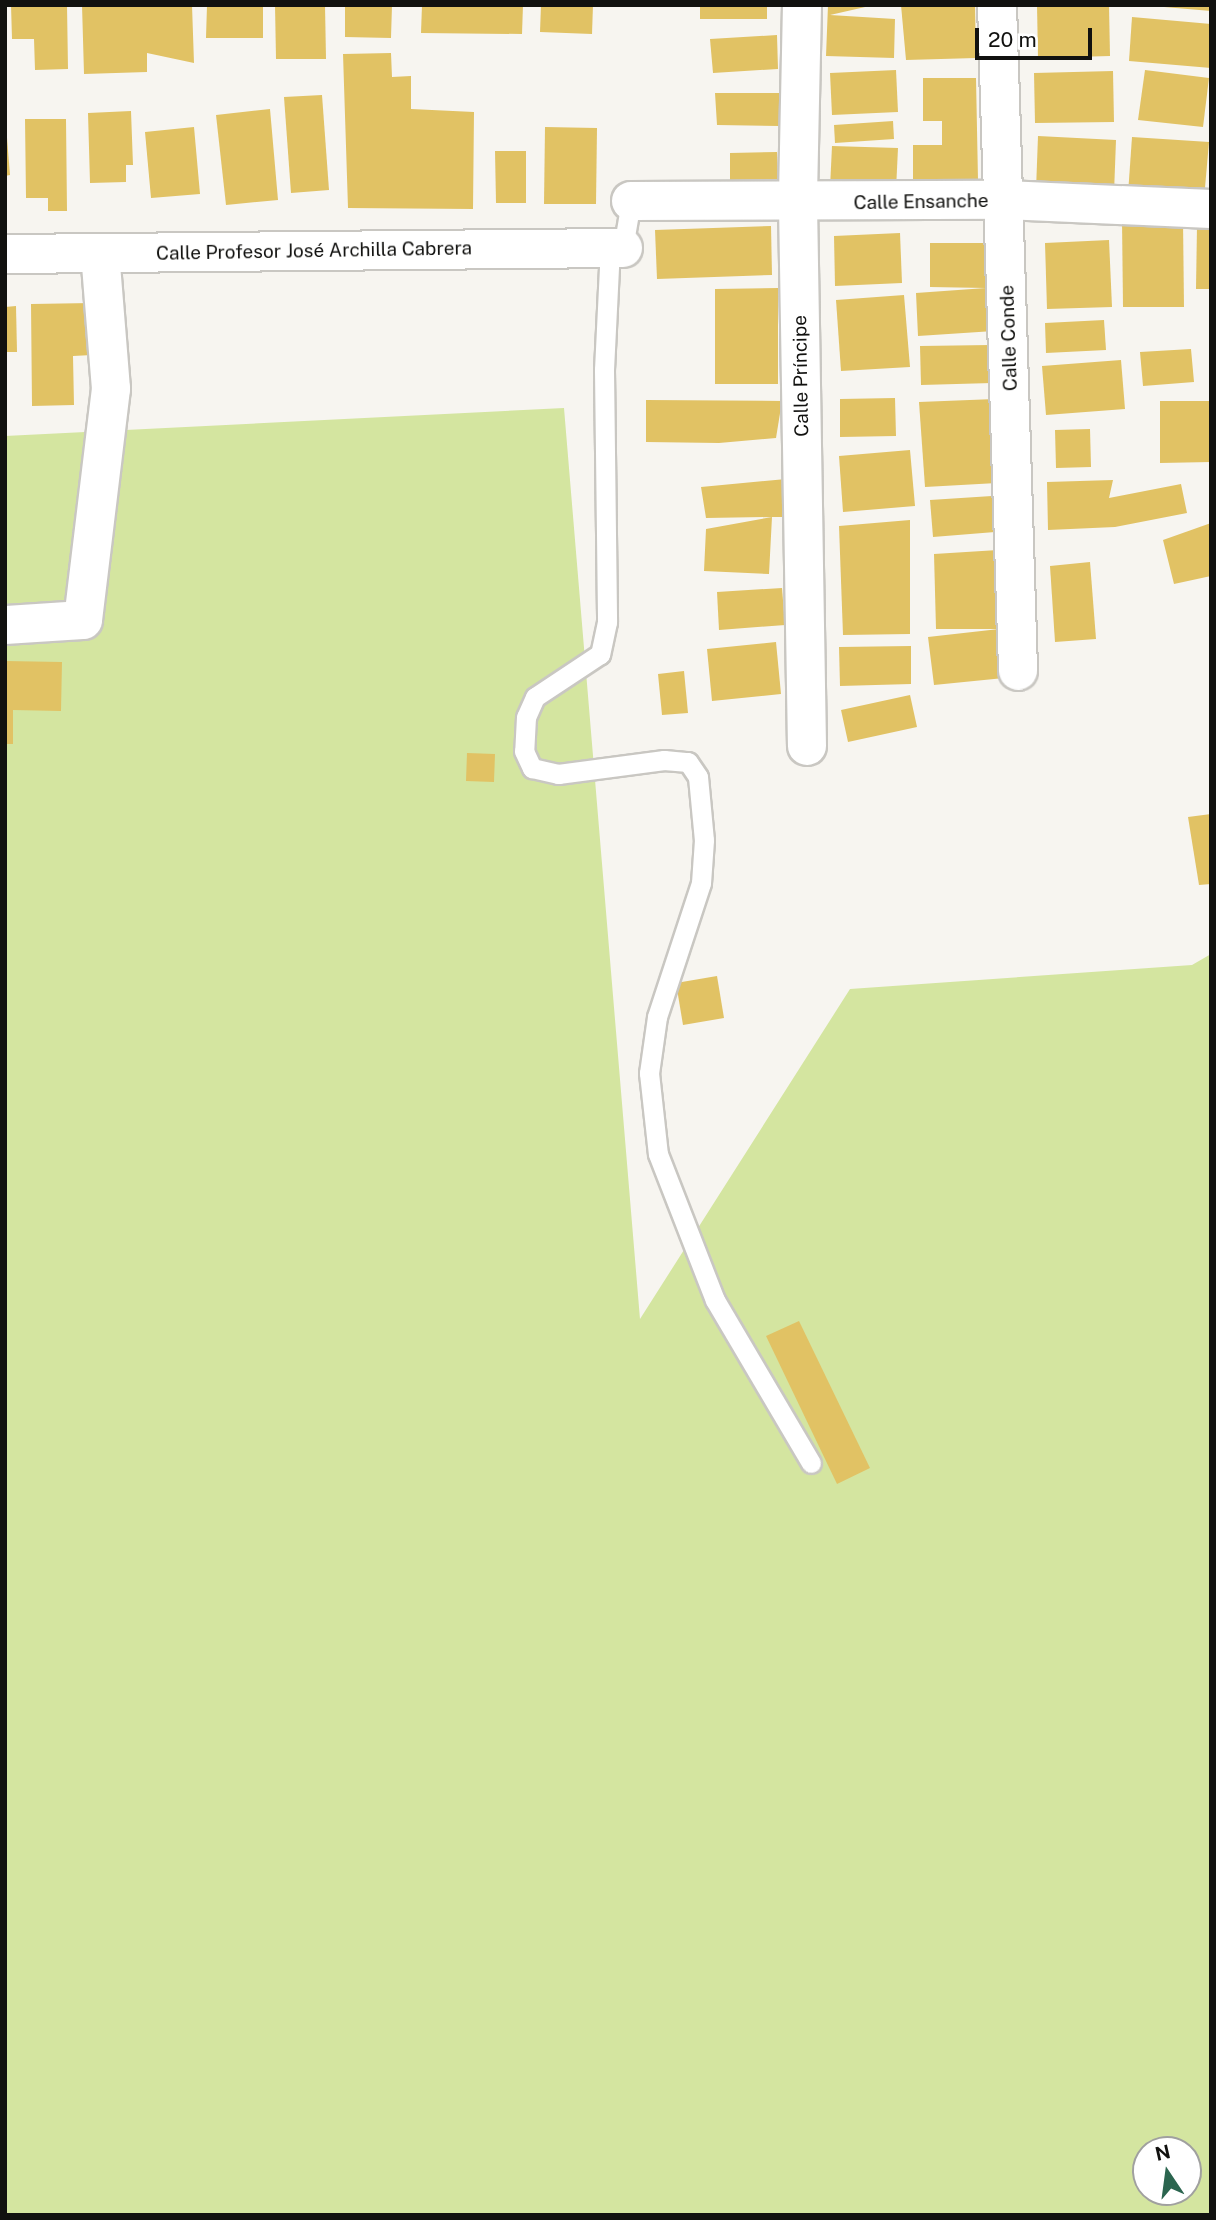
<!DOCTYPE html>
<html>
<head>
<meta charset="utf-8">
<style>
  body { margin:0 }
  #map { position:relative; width:1216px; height:2220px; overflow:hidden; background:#f7f5f0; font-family:"Public Sans",sans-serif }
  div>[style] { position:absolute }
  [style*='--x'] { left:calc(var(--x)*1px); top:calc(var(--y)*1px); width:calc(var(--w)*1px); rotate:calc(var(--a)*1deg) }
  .green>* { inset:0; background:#d4e5a0 }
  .building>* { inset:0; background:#e1c264 }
  .roads { filter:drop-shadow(2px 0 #c9c7c2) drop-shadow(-2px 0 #c9c7c2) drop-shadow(0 2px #c9c7c2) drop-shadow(0 -2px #c9c7c2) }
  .lane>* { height:19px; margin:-9.5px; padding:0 9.5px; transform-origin:9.5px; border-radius:9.5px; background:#fff }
  .street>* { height:38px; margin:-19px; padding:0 19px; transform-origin:19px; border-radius:19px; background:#fff }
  span { translate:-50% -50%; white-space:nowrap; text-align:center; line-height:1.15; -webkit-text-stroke:5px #fff; paint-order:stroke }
  .street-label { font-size:19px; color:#11110f }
  .frame { position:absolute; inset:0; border:7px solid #11110f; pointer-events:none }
  .north { position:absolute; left:1132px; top:2136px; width:70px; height:70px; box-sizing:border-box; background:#fff; border:2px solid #a0a09f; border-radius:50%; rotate:347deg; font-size:19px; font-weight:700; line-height:28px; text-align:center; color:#11110f }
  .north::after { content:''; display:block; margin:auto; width:24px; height:32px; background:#2b654f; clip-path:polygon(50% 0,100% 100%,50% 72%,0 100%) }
  .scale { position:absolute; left:975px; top:28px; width:117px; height:32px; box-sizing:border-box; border:4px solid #11110f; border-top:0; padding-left:9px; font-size:21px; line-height:24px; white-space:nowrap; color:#11110f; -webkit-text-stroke:5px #fff; paint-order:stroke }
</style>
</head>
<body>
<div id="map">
  <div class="green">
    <i style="clip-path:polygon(evenodd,564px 408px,640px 1319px,850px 989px,1192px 965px,1211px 954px,1211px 2215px,5px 2215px,5px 436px,564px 408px,1146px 2150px,1188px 2150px,1188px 2192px,1146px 2192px,1146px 2150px)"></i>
  </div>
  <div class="building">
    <i style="clip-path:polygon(11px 5px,67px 5px,68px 69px,35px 70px,34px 39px,12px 39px)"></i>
    <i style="clip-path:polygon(82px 5px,192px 5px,194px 63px,147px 53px,147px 72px,84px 74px)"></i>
    <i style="clip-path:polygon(207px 5px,263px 5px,263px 38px,206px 38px)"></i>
    <i style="clip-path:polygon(275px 5px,325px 5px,326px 59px,276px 59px)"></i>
    <i style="clip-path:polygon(345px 5px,392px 5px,391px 38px,345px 37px)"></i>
    <i style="clip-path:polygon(422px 5px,523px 5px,522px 34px,421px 33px)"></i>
    <i style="clip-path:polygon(541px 5px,593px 5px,592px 34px,540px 32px)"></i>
    <i style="clip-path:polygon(700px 5px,767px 5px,767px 19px,700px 19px)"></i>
    <i style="clip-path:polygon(828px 5px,874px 5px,830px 15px,895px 19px,894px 58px,826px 56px)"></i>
    <i style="clip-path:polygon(901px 5px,975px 5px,976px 58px,906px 60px)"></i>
    <i style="clip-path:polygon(1037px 5px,1109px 5px,1110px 56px,1038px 58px)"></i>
    <i style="clip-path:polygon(1164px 5px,1211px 5px,1211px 11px,1164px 7px)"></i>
    <i style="clip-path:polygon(1132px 17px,1211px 24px,1211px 68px,1129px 61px)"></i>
    <i style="clip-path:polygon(777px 35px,778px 69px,713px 73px,710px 39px)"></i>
    <i style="clip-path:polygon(391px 53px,392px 77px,411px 76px,411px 109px,474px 112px,473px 209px,348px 208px,343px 54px)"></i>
    <i style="clip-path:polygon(896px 70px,898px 112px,832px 115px,830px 73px)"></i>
    <i style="clip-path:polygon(1145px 70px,1209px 78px,1203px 127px,1138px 120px)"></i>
    <i style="clip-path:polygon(1113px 71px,1114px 122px,1035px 123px,1034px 73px)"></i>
    <i style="clip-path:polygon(923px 78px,976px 78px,978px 180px,913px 180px,913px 145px,942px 145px,942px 121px,923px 121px)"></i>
    <i style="clip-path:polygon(715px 93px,779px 93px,779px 126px,717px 125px)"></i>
    <i style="clip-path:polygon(322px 95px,329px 190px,291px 193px,284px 97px)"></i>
    <i style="clip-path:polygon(270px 109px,278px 200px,226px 205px,216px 115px)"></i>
    <i style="clip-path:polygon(131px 111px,133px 165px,126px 165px,126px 182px,90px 183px,88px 113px)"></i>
    <i style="clip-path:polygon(5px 113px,10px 175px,5px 176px)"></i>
    <i style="clip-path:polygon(25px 119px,66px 119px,67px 211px,48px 211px,48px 198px,26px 198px)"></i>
    <i style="clip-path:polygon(893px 121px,894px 139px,835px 143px,834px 125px)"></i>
    <i style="clip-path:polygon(194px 127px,200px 194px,151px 198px,145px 132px)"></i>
    <i style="clip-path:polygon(545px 127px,597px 128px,596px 204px,544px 204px)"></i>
    <i style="clip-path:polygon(1038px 136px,1116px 140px,1114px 193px,1036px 190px)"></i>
    <i style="clip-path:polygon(1132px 137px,1209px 142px,1204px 199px,1128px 194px)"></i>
    <i style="clip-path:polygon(832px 146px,898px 148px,896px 190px,830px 188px)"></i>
    <i style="clip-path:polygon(495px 151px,526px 151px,526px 203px,496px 203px)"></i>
    <i style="clip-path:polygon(777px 152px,778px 179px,730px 180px,730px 153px)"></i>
    <i style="clip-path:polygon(1183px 219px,1184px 307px,1123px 307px,1122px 220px)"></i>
    <i style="clip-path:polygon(771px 226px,772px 275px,657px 279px,655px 230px)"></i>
    <i style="clip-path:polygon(1197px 226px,1211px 226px,1211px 289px,1196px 289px)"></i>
    <i style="clip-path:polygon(900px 233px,902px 283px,835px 286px,834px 236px)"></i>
    <i style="clip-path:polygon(1109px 240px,1112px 307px,1047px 309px,1045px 243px)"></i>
    <i style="clip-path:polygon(930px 243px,992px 243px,994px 331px,918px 336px,916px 293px,986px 288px,930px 287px)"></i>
    <i style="clip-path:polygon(778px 288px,778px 384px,715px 384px,715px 289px)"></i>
    <i style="clip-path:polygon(904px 295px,910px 367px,841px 371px,836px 300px)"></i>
    <i style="clip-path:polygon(92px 303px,92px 355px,73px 356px,74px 405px,32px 406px,31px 304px)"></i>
    <i style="clip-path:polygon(16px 306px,17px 352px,5px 352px,5px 307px)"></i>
    <i style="clip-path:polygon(1104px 320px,1106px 350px,1046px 353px,1045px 323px)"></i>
    <i style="clip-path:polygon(990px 345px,992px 383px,921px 385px,920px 346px)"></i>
    <i style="clip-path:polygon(1191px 349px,1194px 382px,1143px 386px,1140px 352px)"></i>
    <i style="clip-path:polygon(1121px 360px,1125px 409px,1046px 415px,1042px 366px)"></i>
    <i style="clip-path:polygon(895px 398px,896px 436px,840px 437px,840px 399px)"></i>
    <i style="clip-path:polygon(995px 399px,997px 483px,925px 487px,919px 402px)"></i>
    <i style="clip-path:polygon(646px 400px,782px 401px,776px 438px,719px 443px,646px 442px)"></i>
    <i style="clip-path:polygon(1160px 401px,1211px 401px,1211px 462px,1160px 463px)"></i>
    <i style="clip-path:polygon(1090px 429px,1091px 467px,1056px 468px,1055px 430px)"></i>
    <i style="clip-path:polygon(910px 450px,915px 506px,843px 512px,839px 456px)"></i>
    <i style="clip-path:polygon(786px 479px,788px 517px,772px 517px,769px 574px,704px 571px,706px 529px,772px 517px,706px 518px,701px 487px)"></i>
    <i style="clip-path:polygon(1113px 480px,1109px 498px,1181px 484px,1187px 513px,1115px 527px,1048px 530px,1047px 482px)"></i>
    <i style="clip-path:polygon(992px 496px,995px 532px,933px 537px,930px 500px)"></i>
    <i style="clip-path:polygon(910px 520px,910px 634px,843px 635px,839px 526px)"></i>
    <i style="clip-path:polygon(1211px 523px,1211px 576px,1174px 584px,1163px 540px)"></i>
    <i style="clip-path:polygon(998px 550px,999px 629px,936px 629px,934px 554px)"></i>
    <i style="clip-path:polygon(1090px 562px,1096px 639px,1055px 642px,1050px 566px)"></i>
    <i style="clip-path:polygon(782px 588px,785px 625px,719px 630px,717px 592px)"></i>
    <i style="clip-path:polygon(999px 629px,1004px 678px,934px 685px,928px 637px)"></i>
    <i style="clip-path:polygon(776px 642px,781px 694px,712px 701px,707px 649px)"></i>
    <i style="clip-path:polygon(911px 646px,911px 684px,840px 686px,839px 647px)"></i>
    <i style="clip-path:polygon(5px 661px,62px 662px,61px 711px,13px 710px,13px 744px,5px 744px)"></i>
    <i style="clip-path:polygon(684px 671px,688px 713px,662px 715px,658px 674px)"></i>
    <i style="clip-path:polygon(910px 695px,917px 727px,848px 742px,841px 710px)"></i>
    <i style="clip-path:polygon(467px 753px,495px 754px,494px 782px,466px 781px)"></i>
    <i style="clip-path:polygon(1211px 814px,1211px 884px,1199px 885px,1188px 817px)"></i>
    <i style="clip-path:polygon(717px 976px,724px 1018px,683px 1025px,676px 983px)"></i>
    <i style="clip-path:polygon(799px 1321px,870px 1468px,837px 1484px,766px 1336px)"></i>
  </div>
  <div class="roads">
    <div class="lane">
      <i style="--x:610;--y:247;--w:123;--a:92.8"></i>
      <i style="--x:604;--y:370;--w:252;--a:89.3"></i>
      <i style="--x:607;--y:622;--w:33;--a:102"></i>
      <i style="--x:600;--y:654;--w:78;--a:146.5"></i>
      <i style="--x:535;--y:697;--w:22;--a:114"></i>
      <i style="--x:526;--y:717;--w:34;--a:93"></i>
      <i style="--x:524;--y:751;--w:19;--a:65"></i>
      <i style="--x:532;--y:768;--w:27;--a:13"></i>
      <i style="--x:558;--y:774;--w:107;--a:-7.5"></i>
      <i style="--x:664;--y:760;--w:24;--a:5"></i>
      <i style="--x:688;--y:762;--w:18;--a:56"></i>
      <i style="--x:698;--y:777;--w:63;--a:84.6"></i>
      <i style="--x:704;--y:840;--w:43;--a:94"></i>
      <i style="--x:701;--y:883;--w:141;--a:108.2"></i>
      <i style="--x:657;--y:1017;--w:57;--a:98.1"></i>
      <i style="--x:649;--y:1073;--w:81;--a:83.7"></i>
      <i style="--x:658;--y:1154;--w:157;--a:68.7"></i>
      <i style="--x:715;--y:1300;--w:189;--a:59.5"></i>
      <i style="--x:623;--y:248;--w:48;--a:-80.3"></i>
    </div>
    <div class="street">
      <i style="--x:802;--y:5;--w:199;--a:91.2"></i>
      <i style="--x:798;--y:204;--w:542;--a:89.05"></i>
      <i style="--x:997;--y:5;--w:666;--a:88.19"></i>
      <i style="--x:631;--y:201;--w:374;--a:-0.2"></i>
      <i style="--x:1005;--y:200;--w:206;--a:2.5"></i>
      <i style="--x:5;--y:254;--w:618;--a:-0.56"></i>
      <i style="--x:5;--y:625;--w:78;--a:-3.7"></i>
      <i style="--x:83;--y:620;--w:233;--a:-83.1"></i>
      <i style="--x:111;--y:389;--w:136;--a:-94.6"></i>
    </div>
  </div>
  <div class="street-label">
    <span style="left:921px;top:202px;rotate:-1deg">Calle Ensanche</span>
    <span style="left:314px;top:251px;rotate:-1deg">Calle Profesor José Archilla Cabrera</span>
    <span style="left:1009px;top:338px;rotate:-92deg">Calle Conde</span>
    <span style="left:801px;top:376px;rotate:-91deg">Calle Príncipe</span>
  </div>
  <div class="frame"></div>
  <div class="north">N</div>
  <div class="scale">20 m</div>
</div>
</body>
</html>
